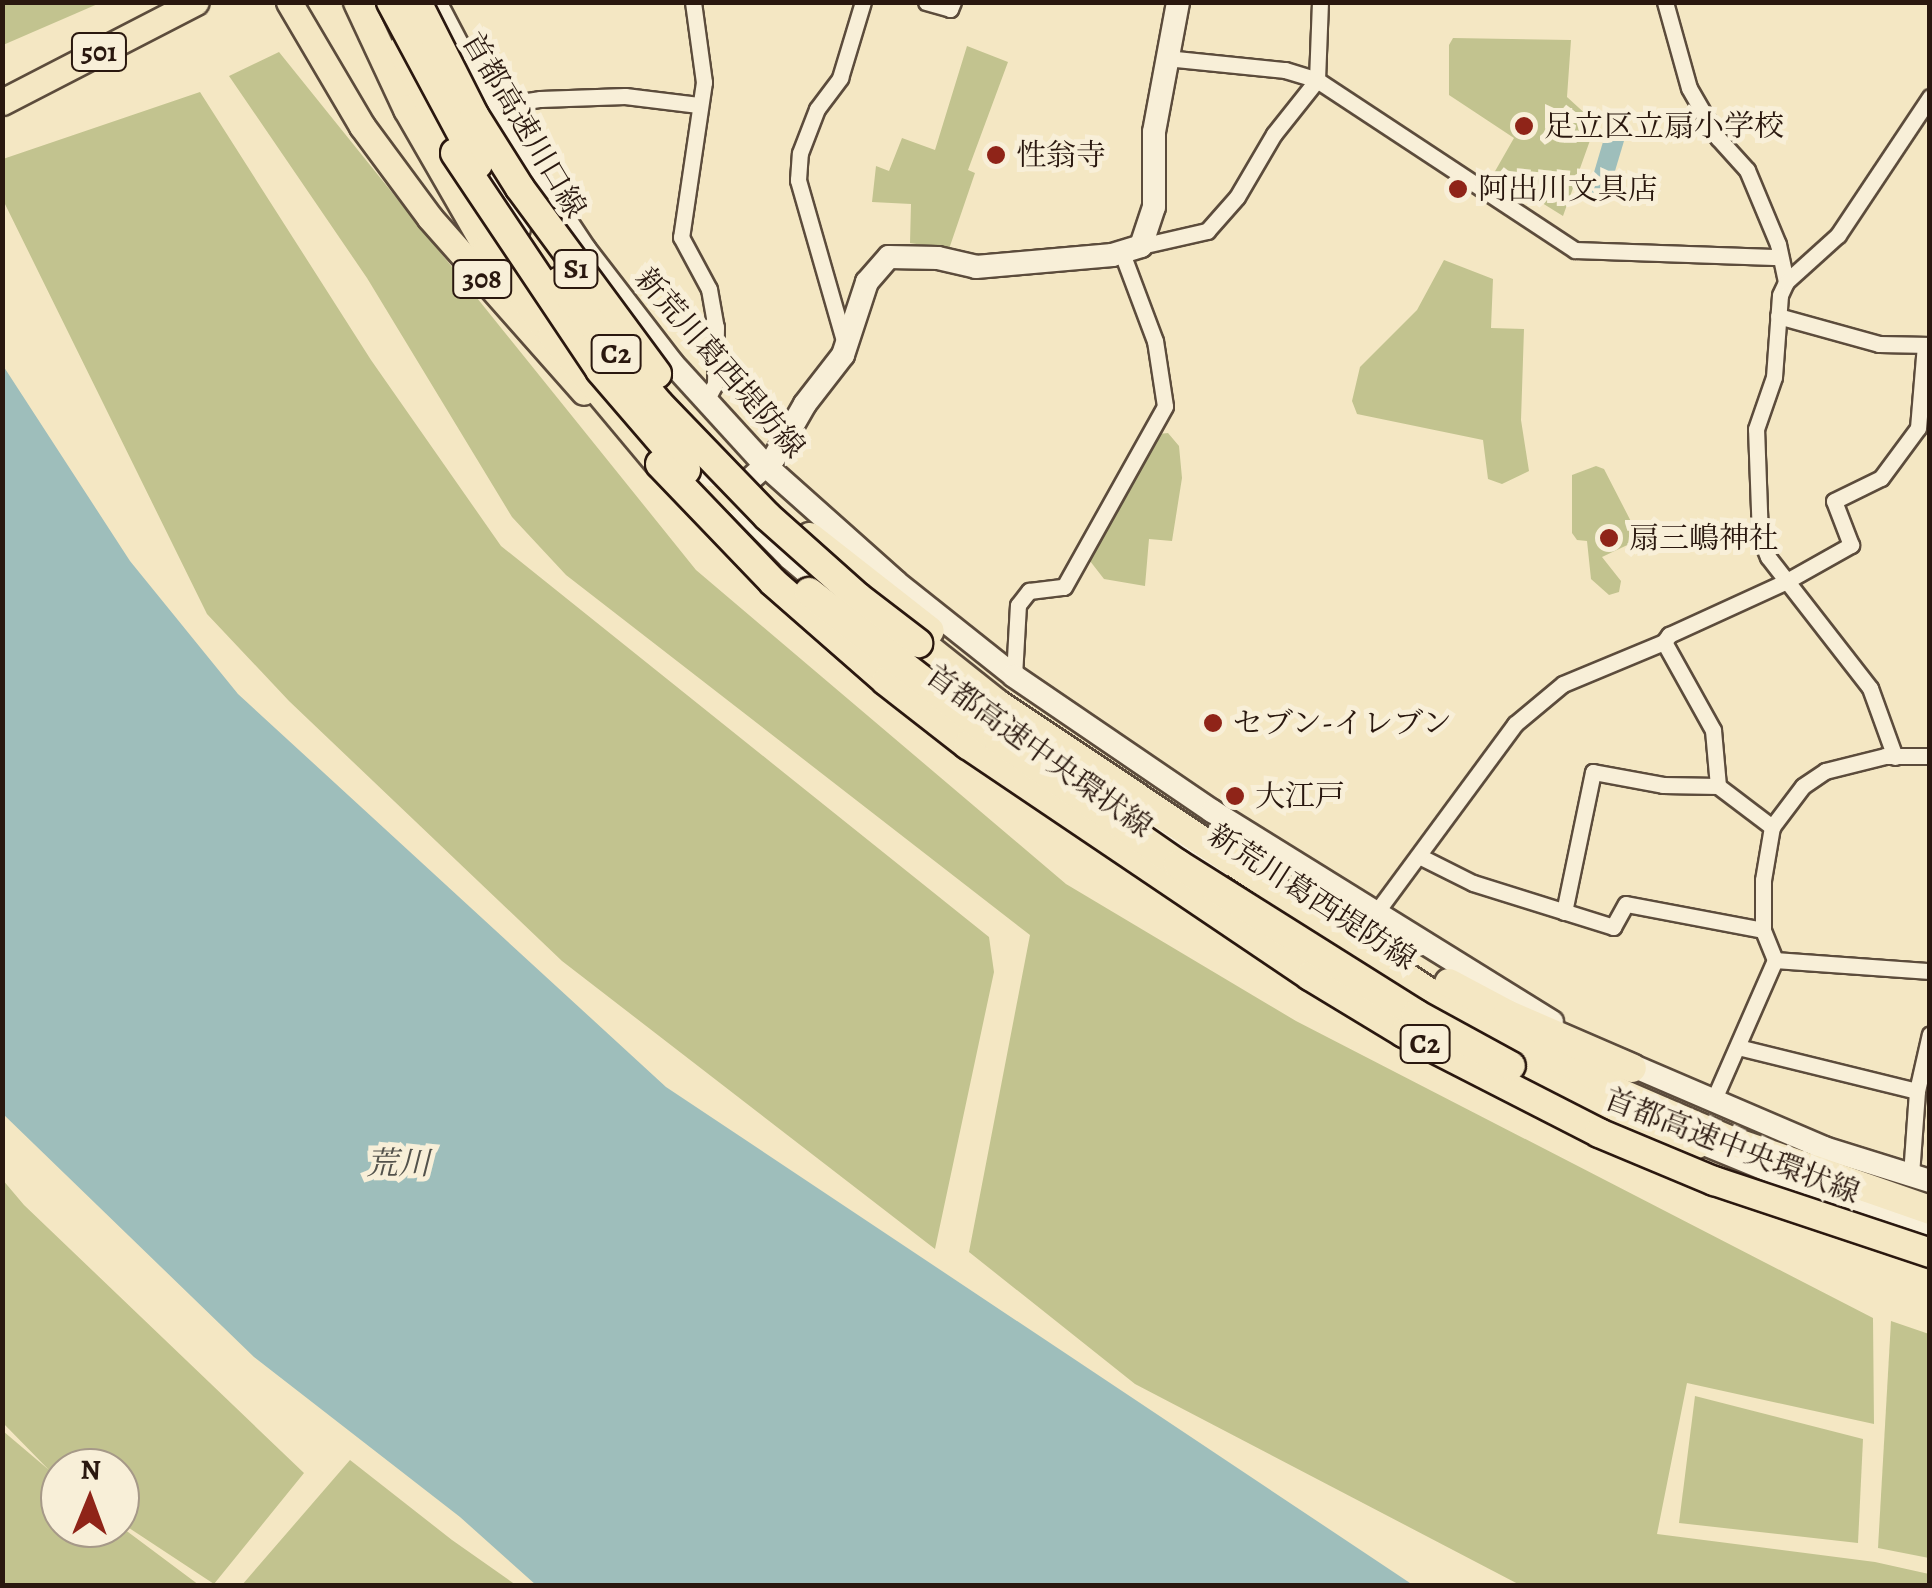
<!DOCTYPE html>
<html>
<head>
<meta charset="utf-8">
<style>
  body { margin:0 }
  #map { position:relative; width:1932px; height:1588px; overflow:hidden; background:#f4e7c3; font-family:Alegreya,"Noto Serif JP",serif }
  div>[style] { position:absolute }
  [style*='--x'] { left:calc(var(--x)*1px); top:calc(var(--y)*1px); width:calc(var(--w)*1px); rotate:calc(var(--a)*1deg) }
  .green>* { inset:0; background:#c2c38f }
  .water>* { inset:0; background:#9ebebb }
  .roads { filter:drop-shadow(2px 0 #5c4c3c) drop-shadow(-2px 0 #5c4c3c) drop-shadow(0 2px #5c4c3c) drop-shadow(0 -2px #5c4c3c) }
  .street>* { height:15px; margin:-7.5px; padding:0 7.5px; transform-origin:7.5px; border-radius:7.5px; background:#f8efd8 }
  .secondary>* { height:22px; margin:-11px; padding:0 11px; transform-origin:11px; border-radius:11px; background:#f8efd8 }
  .primary>* { height:25px; margin:-12.5px; padding:0 12.5px; transform-origin:12.5px; border-radius:12.5px; background:#f4e7c3 }
  .highway>* { height:28px; margin:-14px; padding:0 14px; transform-origin:14px; border-radius:14px; background:#f4e7c3 }
  .bridges { filter:drop-shadow(2px 0 #2a180f) drop-shadow(-2px 0 #2a180f) drop-shadow(0 2px #2a180f) drop-shadow(0 -2px #2a180f) }
  .highway-bridge>* { height:28px; margin:-14px; padding:0 14px; transform-origin:14px; border-radius:14px; background:#f4e7c3 }
  .dots>* { width:28px; height:28px; translate:-50% -50%; box-sizing:border-box; border:5px solid #f8efd8; border-radius:50% }
  span { translate:-50% -50%; white-space:nowrap; text-align:center; line-height:1.15; -webkit-text-stroke:10px #f8efd8; paint-order:stroke }
  .shield-label span { padding:2px 8px; background:#f8efd8; border:2px solid; border-radius:8px; -webkit-text-stroke-width:0 }
  .shield-label { font-size:28px; color:#2a180f; font-weight:700 }
  .street-label { font-size:30px; color:#2a180f }
  .poi-label { font-size:30px; color:#2a180f }
  .left { translate:0 -50%; text-align:left }
  .water-label { font-size:32px; color:#53524b; font-style:italic }
  .frame { position:absolute; inset:0; border:5px solid #2a180f; pointer-events:none }
  .north { position:absolute; left:40px; top:1448px; width:100px; height:100px; box-sizing:border-box; background:#f8efd8; border:2px solid #a69988; border-radius:50%; rotate:1deg; font-size:28px; font-weight:700; line-height:40px; text-align:center; color:#2a180f }
  .north::after { content:''; display:block; margin:auto; width:35px; height:45px; background:#8f2418; clip-path:polygon(50% 0,100% 100%,50% 72%,0 100%) }
</style>
</head>
<body>
<div id="map">
  <div class="green">
    <i style="clip-path:polygon(3px 2px,100px 2px,100px 3px,3px 45px)"></i>
    <i style="clip-path:polygon(1453px 38px,1571px 40px,1567px 97px,1590px 118px,1586px 130px,1593px 132px,1563px 216px,1494px 173px,1514px 138px,1449px 95px,1449px 45px)"></i>
    <i style="clip-path:polygon(967px 46px,1008px 62px,968px 170px,975px 173px,949px 249px,910px 243px,911px 204px,872px 202px,876px 166px,889px 171px,902px 138px,935px 150px)"></i>
    <i style="clip-path:polygon(279px 52px,696px 570px,1066px 884px,1296px 1021px,1873px 1318px,1874px 1424px,1687px 1383px,1657px 1534px,1875px 1562px,1929px 1574px,1929px 1585px,1520px 1585px,1135px 1384px,969px 1252px,1030px 935px,566px 575px,512px 517px,367px 278px,229px 76px)"></i>
    <i style="clip-path:polygon(200px 92px,371px 360px,501px 546px,989px 937px,994px 972px,935px 1249px,562px 961px,289px 701px,207px 614px,2px 198px,3px 159px)"></i>
    <i style="clip-path:polygon(1444px 260px,1493px 279px,1491px 328px,1524px 329px,1521px 420px,1529px 471px,1502px 484px,1488px 479px,1483px 440px,1357px 414px,1352px 401px,1360px 367px,1417px 310px)"></i>
    <i style="clip-path:polygon(1168px 433px,1179px 446px,1182px 478px,1172px 541px,1149px 539px,1145px 586px,1104px 579px,1090px 561px,1159px 434px)"></i>
    <i style="clip-path:polygon(1596px 466px,1604px 469px,1640px 539px,1602px 557px,1621px 581px,1619px 592px,1609px 595px,1591px 579px,1587px 541px,1577px 540px,1572px 533px,1572px 475px)"></i>
    <i style="clip-path:polygon(2px 1179px,24px 1205px,304px 1473px,214px 1584px,120px 1522px,120px 1468px,60px 1468px,60px 1528px,120px 1526px,199px 1585px,3px 1585px,3px 1431px,49px 1470px,3px 1423px)"></i>
    <i style="clip-path:polygon(1891px 1321px,1929px 1334px,1929px 1558px,1878px 1548px)"></i>
    <i style="clip-path:polygon(1695px 1396px,1863px 1439px,1858px 1543px,1679px 1523px)"></i>
    <i style="clip-path:polygon(350px 1460px,452px 1540px,516px 1585px,242px 1585px)"></i>
  </div>
  <div class="water">
    <i style="clip-path:polygon(1605px 135px,1624px 141px,1606px 201px,1587px 196px)"></i>
    <i style="clip-path:polygon(2px 364px,130px 561px,238px 694px,666px 1087px,1413px 1585px,536px 1585px,460px 1517px,254px 1357px,3px 1114px)"></i>
  </div>
  <div class="roads">
    <div class="street">
      <i style="--x:693;--y:2;--w:81;--a:82.2"></i>
      <i style="--x:704;--y:82;--w:157;--a:98.4"></i>
      <i style="--x:681;--y:237;--w:59;--a:61.7"></i>
      <i style="--x:709;--y:289;--w:39;--a:80"></i>
      <i style="--x:716;--y:327;--w:57;--a:91"></i>
      <i style="--x:715;--y:384;--w:18;--a:119"></i>
      <i style="--x:926;--y:2;--w:25;--a:16"></i>
      <i style="--x:950;--y:9;--w:8;--a:-67"></i>
      <i style="--x:1665;--y:2;--w:89;--a:74.4"></i>
      <i style="--x:1689;--y:88;--w:58;--a:59.9"></i>
      <i style="--x:1718;--y:138;--w:43;--a:47.8"></i>
      <i style="--x:1747;--y:170;--w:80;--a:67.3"></i>
      <i style="--x:1778;--y:244;--w:39;--a:78"></i>
      <i style="--x:1166;--y:58;--w:120;--a:5.8"></i>
      <i style="--x:1285;--y:70;--w:34;--a:17"></i>
      <i style="--x:1317;--y:80;--w:309;--a:33.4"></i>
      <i style="--x:1575;--y:250;--w:205;--a:2"></i>
      <i style="--x:490;--y:107;--w:51;--a:-9.1"></i>
      <i style="--x:540;--y:99;--w:85;--a:-2"></i>
      <i style="--x:625;--y:96;--w:74;--a:7"></i>
      <i style="--x:1141;--y:246;--w:68;--a:-12.8"></i>
      <i style="--x:1207;--y:231;--w:45;--a:-48.6"></i>
      <i style="--x:1237;--y:197;--w:73;--a:-59.6"></i>
      <i style="--x:1274;--y:134;--w:69;--a:-51.5"></i>
      <i style="--x:1317;--y:80;--w:78;--a:-87.8"></i>
      <i style="--x:1778;--y:316;--w:105;--a:15.5"></i>
      <i style="--x:1879;--y:344;--w:51;--a:1.1"></i>
      <i style="--x:845;--y:344;--w:171;--a:-106"></i>
      <i style="--x:798;--y:180;--w:27;--a:-86"></i>
      <i style="--x:800;--y:153;--w:47;--a:-68.9"></i>
      <i style="--x:817;--y:109;--w:39;--a:-53"></i>
      <i style="--x:840;--y:78;--w:79;--a:-73.2"></i>
      <i style="--x:1664;--y:642;--w:101;--a:60.9"></i>
      <i style="--x:1713;--y:730;--w:56;--a:84.9"></i>
      <i style="--x:1718;--y:786;--w:68;--a:37.2"></i>
      <i style="--x:1014;--y:676;--w:71;--a:-86.8"></i>
      <i style="--x:1018;--y:605;--w:18;--a:-52"></i>
      <i style="--x:1029;--y:591;--w:35;--a:-7"></i>
      <i style="--x:1064;--y:587;--w:207;--a:-60.8"></i>
      <i style="--x:1165;--y:406;--w:66;--a:-98.7"></i>
      <i style="--x:1155;--y:341;--w:94;--a:-110.6"></i>
      <i style="--x:1895;--y:757;--w:73;--a:-109.9"></i>
      <i style="--x:1870;--y:688;--w:166;--a:-127.9"></i>
      <i style="--x:1768;--y:557;--w:22;--a:-112"></i>
      <i style="--x:1760;--y:537;--w:108;--a:-92.1"></i>
      <i style="--x:1756;--y:429;--w:55;--a:-70.9"></i>
      <i style="--x:1774;--y:377;--w:82;--a:-85.8"></i>
      <i style="--x:1780;--y:295;--w:14;--a:-65"></i>
      <i style="--x:1786;--y:282;--w:70;--a:-42.1"></i>
      <i style="--x:1838;--y:235;--w:166;--a:-56.3"></i>
      <i style="--x:1419;--y:856;--w:60;--a:26.6"></i>
      <i style="--x:1473;--y:883;--w:147;--a:17.4"></i>
      <i style="--x:1613;--y:927;--w:26;--a:-61"></i>
      <i style="--x:1626;--y:904;--w:139;--a:10.7"></i>
      <i style="--x:1564;--y:912;--w:143;--a:-78.3"></i>
      <i style="--x:1593;--y:772;--w:71;--a:10.5"></i>
      <i style="--x:1663;--y:785;--w:55;--a:1"></i>
      <i style="--x:1375;--y:914;--w:236;--a:-53.6"></i>
      <i style="--x:1515;--y:724;--w:62;--a:-39.8"></i>
      <i style="--x:1563;--y:684;--w:109;--a:-22.6"></i>
      <i style="--x:1664;--y:642;--w:9;--a:-54"></i>
      <i style="--x:1669;--y:635;--w:128;--a:-24.6"></i>
      <i style="--x:1785;--y:582;--w:76;--a:-29.3"></i>
      <i style="--x:1851;--y:545;--w:47;--a:-111.1"></i>
      <i style="--x:1834;--y:501;--w:52;--a:-26.1"></i>
      <i style="--x:1881;--y:478;--w:62;--a:-53.5"></i>
      <i style="--x:1918;--y:428;--w:83;--a:-85.2"></i>
      <i style="--x:1775;--y:960;--w:155;--a:4.1"></i>
      <i style="--x:1738;--y:1047;--w:184;--a:13.8"></i>
      <i style="--x:1714;--y:1099;--w:152;--a:-66.3"></i>
      <i style="--x:1775;--y:960;--w:32;--a:-112"></i>
      <i style="--x:1763;--y:930;--w:50;--a:-90"></i>
      <i style="--x:1763;--y:880;--w:54;--a:-80.4"></i>
      <i style="--x:1772;--y:827;--w:51;--a:-52.9"></i>
      <i style="--x:1803;--y:786;--w:27;--a:-34"></i>
      <i style="--x:1825;--y:771;--w:62;--a:-14"></i>
      <i style="--x:1885;--y:756;--w:45;--a:0"></i>
      <i style="--x:1911;--y:1175;--w:84;--a:-85.9"></i>
      <i style="--x:1917;--y:1091;--w:58;--a:-77.2"></i>
    </div>
    <div class="secondary">
      <i style="--x:435;--y:2;--w:119;--a:62.4"></i>
      <i style="--x:490;--y:107;--w:172;--a:56.4"></i>
      <i style="--x:585;--y:250;--w:143;--a:52.4"></i>
      <i style="--x:672;--y:363;--w:139;--a:47.6"></i>
      <i style="--x:766;--y:466;--w:174;--a:41.7"></i>
      <i style="--x:896;--y:582;--w:151;--a:38.5"></i>
      <i style="--x:1014;--y:676;--w:240;--a:34.3"></i>
      <i style="--x:1212;--y:811;--w:400;--a:31.8"></i>
      <i style="--x:475;--y:147;--w:93;--a:61.8"></i>
      <i style="--x:680;--y:447;--w:156;--a:45.3"></i>
      <i style="--x:790;--y:558;--w:62;--a:40.4"></i>
      <i style="--x:729;--y:498;--w:60;--a:-41.6"></i>
      <i style="--x:774;--y:458;--w:62;--a:-60.1"></i>
      <i style="--x:805;--y:404;--w:62;--a:-52.2"></i>
      <i style="--x:843;--y:355;--w:77;--a:-71.8"></i>
      <i style="--x:867;--y:282;--w:33;--a:-49"></i>
      <i style="--x:889;--y:257;--w:49;--a:1.2"></i>
      <i style="--x:938;--y:258;--w:39;--a:13"></i>
      <i style="--x:976;--y:267;--w:137;--a:-5"></i>
      <i style="--x:1112;--y:255;--w:30;--a:-17"></i>
      <i style="--x:1141;--y:246;--w:41;--a:-71.6"></i>
      <i style="--x:1154;--y:207;--w:75;--a:-90"></i>
      <i style="--x:1154;--y:132;--w:132;--a:-79.5"></i>
      <i style="--x:981;--y:709;--w:287;--a:34.8"></i>
      <i style="--x:1619;--y:1060;--w:223;--a:23.2"></i>
      <i style="--x:1824;--y:1148;--w:111;--a:17.3"></i>
      <i style="--x:1685;--y:1136;--w:137;--a:22.3"></i>
      <i style="--x:1812;--y:1188;--w:125;--a:18.7"></i>
    </div>
    <div class="primary">
      <i style="--x:289;--y:2;--w:144;--a:59.5"></i>
      <i style="--x:362;--y:126;--w:114;--a:53.5"></i>
      <i style="--x:430;--y:218;--w:232;--a:48.5"></i>
      <i style="--x:2;--y:102;--w:218;--a:-27.3"></i>
      <i style="--x:683;--y:484;--w:24;--a:35"></i>
      <i style="--x:703;--y:498;--w:26;--a:0"></i>
    </div>
    <div class="highway">
      <i style="--x:358;--y:2;--w:118;--a:65"></i>
      <i style="--x:408;--y:109;--w:160;--a:60.1"></i>
      <i style="--x:488;--y:248;--w:108;--a:53.7"></i>
      <i style="--x:552;--y:335;--w:168;--a:50.1"></i>
      <i style="--x:402;--y:50;--w:137;--a:62.7"></i>
      <i style="--x:810;--y:537;--w:152;--a:38.1"></i>
      <i style="--x:903;--y:629;--w:119;--a:38.5"></i>
      <i style="--x:996;--y:703;--w:520;--a:33.78"></i>
      <i style="--x:1428;--y:992;--w:217;--a:27.7"></i>
      <i style="--x:1620;--y:1093;--w:119;--a:23.3"></i>
      <i style="--x:1729;--y:1140;--w:213;--a:19.2"></i>
      <i style="--x:1449;--y:983;--w:66;--a:28.1"></i>
      <i style="--x:1507;--y:1014;--w:136;--a:23.4"></i>
      <i style="--x:1511;--y:1066;--w:121;--a:25.9"></i>
      <i style="--x:1620;--y:1119;--w:81;--a:18"></i>
    </div>
  </div>
  <div class="bridges">
    <div class="highway-bridge">
      <i style="--x:391;--y:2;--w:184;--a:61.8"></i>
      <i style="--x:417;--y:2;--w:127;--a:63.2"></i>
      <i style="--x:474;--y:115;--w:86;--a:57.8"></i>
      <i style="--x:520;--y:188;--w:231;--a:53.6"></i>
      <i style="--x:455;--y:153;--w:261;--a:56.2"></i>
      <i style="--x:600;--y:370;--w:132;--a:49.3"></i>
      <i style="--x:558;--y:282;--w:158;--a:50.4"></i>
      <i style="--x:659;--y:404;--w:156;--a:46"></i>
      <i style="--x:767;--y:516;--w:122;--a:41.7"></i>
      <i style="--x:858;--y:597;--w:76;--a:37.5"></i>
      <i style="--x:660;--y:464;--w:163;--a:46.2"></i>
      <i style="--x:773;--y:582;--w:150;--a:41.2"></i>
      <i style="--x:886;--y:681;--w:104;--a:38"></i>
      <i style="--x:968;--y:745;--w:413;--a:34"></i>
      <i style="--x:1310;--y:976;--w:110;--a:31.2"></i>
      <i style="--x:1404;--y:1033;--w:219;--a:27.1"></i>
      <i style="--x:1599;--y:1133;--w:125;--a:22.7"></i>
      <i style="--x:1714;--y:1181;--w:228;--a:18.4"></i>
      <i style="--x:809;--y:592;--w:239;--a:37.9"></i>
      <i style="--x:998;--y:739;--w:219;--a:34.8"></i>
      <i style="--x:1178;--y:864;--w:281;--a:32.2"></i>
      <i style="--x:1416;--y:1014;--w:108;--a:28.7"></i>
    </div>
  </div>
  <div class="dots">
    <i style="left:1524px;top:126px;background:#8f2418"></i>
    <i style="left:996px;top:155px;background:#8f2418"></i>
    <i style="left:1458px;top:189px;background:#8f2418"></i>
    <i style="left:1609px;top:538px;background:#8f2418"></i>
    <i style="left:1213px;top:723px;background:#8f2418"></i>
    <i style="left:1235px;top:796px;background:#8f2418"></i>
  </div>
  <div class="shield-label">
    <span style="left:99px;top:52px">501</span>
    <span style="left:576px;top:269px">S1</span>
    <span style="left:482px;top:279px">308</span>
    <span style="left:616px;top:354px">C2</span>
    <span style="left:1425px;top:1044px">C2</span>
  </div>
  <div class="street-label">
    <span style="left:524px;top:125px;rotate:59deg">首都高速川口線</span>
    <span style="left:720px;top:363px;rotate:49deg">新荒川葛西堤防線</span>
    <span style="left:1039px;top:751px;rotate:36deg">首都高速中央環状線</span>
    <span style="left:1312px;top:897px;rotate:33deg">新荒川葛西堤防線</span>
    <span style="left:1732px;top:1146px;rotate:21deg">首都高速中央環状線</span>
  </div>
  <div class="poi-label">
    <span class="left" style="left:1544px;top:126px">足立区立扇小学校</span>
    <span class="left" style="left:1016px;top:155px">性翁寺</span>
    <span class="left" style="left:1478px;top:189px">阿出川文具店</span>
    <span class="left" style="left:1629px;top:538px">扇三嶋神社</span>
    <span class="left" style="left:1233px;top:723px">セブン-イレブン</span>
    <span class="left" style="left:1255px;top:796px">大江戸</span>
  </div>
  <div class="water-label">
    <span style="left:398px;top:1163px">荒川</span>
  </div>
  <div class="frame"></div>
  <div class="north">N</div>
</div>
</body>
</html>
